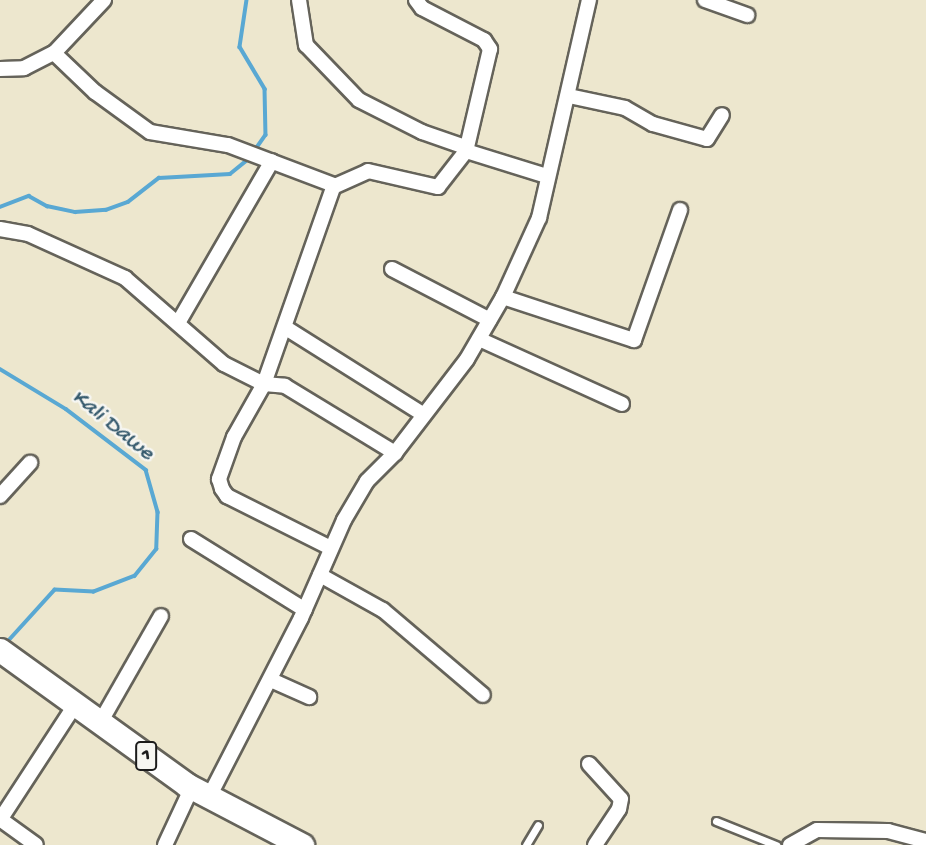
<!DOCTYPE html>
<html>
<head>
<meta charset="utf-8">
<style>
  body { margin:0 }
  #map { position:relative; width:926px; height:845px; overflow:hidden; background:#ede7ce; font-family:"Gochi Hand",sans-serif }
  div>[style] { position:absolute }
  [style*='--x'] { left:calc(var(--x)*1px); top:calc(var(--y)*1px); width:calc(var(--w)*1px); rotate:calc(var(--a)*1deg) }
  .stream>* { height:3.5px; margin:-1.75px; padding:0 1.75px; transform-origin:1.75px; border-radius:1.75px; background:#59a8d3 }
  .roads { filter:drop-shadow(2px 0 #65635a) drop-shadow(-2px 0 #65635a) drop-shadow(0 2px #65635a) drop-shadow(0 -2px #65635a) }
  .service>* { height:7px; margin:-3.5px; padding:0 3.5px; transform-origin:3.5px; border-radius:3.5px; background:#fff }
  .minor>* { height:14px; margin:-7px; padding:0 7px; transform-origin:7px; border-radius:7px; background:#fff }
  .trunk>* { height:23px; margin:-11.5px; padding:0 11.5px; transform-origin:11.5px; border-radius:11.5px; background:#fff }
  span { translate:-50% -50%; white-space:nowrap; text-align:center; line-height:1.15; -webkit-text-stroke:5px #f6f6f2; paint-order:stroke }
  .shield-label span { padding:2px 5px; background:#f6f6f2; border:2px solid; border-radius:5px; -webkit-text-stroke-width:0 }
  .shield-label { font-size:19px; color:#1c1c1c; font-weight:700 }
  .water-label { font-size:23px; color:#375b6e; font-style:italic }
</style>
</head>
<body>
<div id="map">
  <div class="stream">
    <i style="--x:247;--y:0;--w:48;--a:98.5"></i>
    <i style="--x:240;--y:47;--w:49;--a:59.2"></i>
    <i style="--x:265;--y:89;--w:46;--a:88.8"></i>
    <i style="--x:266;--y:135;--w:19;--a:125"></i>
    <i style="--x:0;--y:207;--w:31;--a:-21"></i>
    <i style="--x:29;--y:196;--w:21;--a:29"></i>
    <i style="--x:47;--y:206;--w:29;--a:12"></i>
    <i style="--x:75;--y:212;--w:31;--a:-4"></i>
    <i style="--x:106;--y:210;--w:23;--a:-20"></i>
    <i style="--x:128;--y:202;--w:39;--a:-38"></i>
    <i style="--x:159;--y:178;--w:71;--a:-3.2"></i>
    <i style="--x:230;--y:174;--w:27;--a:-39"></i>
    <i style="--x:0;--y:369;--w:77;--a:31.2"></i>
    <i style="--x:66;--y:409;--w:101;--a:37.3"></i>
    <i style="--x:146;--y:470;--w:44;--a:74.1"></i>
    <i style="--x:158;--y:512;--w:37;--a:92"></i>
    <i style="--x:157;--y:549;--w:35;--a:129"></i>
    <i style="--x:135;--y:576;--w:44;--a:158.7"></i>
    <i style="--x:94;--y:592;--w:39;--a:-177"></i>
    <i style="--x:55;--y:590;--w:73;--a:132.2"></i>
  </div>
  <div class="roads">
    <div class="service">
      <i style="--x:716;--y:821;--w:65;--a:21.8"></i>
      <i style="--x:526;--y:845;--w:23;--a:-59"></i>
    </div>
    <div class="minor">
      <i style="--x:299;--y:0;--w:46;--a:81.2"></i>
      <i style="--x:306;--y:45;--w:76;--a:46.1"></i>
      <i style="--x:359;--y:100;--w:71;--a:26.9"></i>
      <i style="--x:422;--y:132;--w:46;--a:19.2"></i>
      <i style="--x:416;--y:0;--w:10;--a:53"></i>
      <i style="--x:422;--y:8;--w:70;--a:27.3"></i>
      <i style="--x:484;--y:40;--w:11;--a:56"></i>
      <i style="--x:490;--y:49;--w:105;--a:103.2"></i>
      <i style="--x:466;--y:151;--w:85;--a:17.2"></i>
      <i style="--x:705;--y:0;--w:45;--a:19.7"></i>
      <i style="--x:54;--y:53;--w:57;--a:43.6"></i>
      <i style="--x:95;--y:92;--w:68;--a:36"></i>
      <i style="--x:150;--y:132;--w:79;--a:9.5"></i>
      <i style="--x:228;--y:145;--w:113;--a:20.7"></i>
      <i style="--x:334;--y:185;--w:211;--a:109.4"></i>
      <i style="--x:264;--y:384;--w:21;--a:5"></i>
      <i style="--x:285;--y:386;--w:129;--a:31.3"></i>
      <i style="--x:0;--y:69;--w:24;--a:-2"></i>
      <i style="--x:24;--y:68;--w:34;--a:-27"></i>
      <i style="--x:54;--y:53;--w:73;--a:-46.7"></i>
      <i style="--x:569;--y:96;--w:57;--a:12.1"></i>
      <i style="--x:625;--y:108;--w:32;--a:30"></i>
      <i style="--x:653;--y:124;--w:56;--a:15.5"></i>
      <i style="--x:707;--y:139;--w:28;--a:-58"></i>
      <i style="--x:335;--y:186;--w:36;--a:-24"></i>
      <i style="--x:368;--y:171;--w:72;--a:12.9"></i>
      <i style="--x:438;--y:187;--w:46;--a:-52.1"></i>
      <i style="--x:0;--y:229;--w:28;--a:10"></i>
      <i style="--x:28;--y:234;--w:107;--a:24.4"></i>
      <i style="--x:125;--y:278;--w:131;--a:41"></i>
      <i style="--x:224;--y:364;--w:45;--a:26.6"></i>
      <i style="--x:264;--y:384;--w:61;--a:119.5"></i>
      <i style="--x:234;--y:437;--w:45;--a:109.7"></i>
      <i style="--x:219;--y:479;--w:10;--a:73"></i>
      <i style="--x:222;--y:489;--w:9;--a:54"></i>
      <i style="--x:227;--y:496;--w:116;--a:26.6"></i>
      <i style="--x:392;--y:269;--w:110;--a:27.5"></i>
      <i style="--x:503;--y:297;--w:138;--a:18.2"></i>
      <i style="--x:634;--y:340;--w:138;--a:-70.5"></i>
      <i style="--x:178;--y:323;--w:187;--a:-59.9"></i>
      <i style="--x:286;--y:328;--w:163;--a:32.2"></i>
      <i style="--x:479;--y:339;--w:157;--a:24.4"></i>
      <i style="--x:0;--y:496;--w:45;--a:-47.7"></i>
      <i style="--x:191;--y:539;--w:134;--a:31.9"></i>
      <i style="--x:320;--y:575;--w:72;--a:29.1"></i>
      <i style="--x:383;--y:610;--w:131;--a:40.4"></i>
      <i style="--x:271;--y:680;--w:42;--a:24.1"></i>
      <i style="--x:100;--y:723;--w:123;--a:-60.3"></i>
      <i style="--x:589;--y:764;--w:47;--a:47.6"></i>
      <i style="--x:621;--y:799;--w:10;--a:101"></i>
      <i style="--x:619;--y:809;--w:43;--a:123.7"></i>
      <i style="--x:209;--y:797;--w:201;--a:-62.8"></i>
      <i style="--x:301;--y:618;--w:107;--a:-66.3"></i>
      <i style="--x:344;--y:520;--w:45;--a:-59.5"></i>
      <i style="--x:367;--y:481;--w:40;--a:-45"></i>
      <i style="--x:395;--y:453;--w:118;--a:-52.5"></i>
      <i style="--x:467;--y:359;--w:72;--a:-59.9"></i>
      <i style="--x:503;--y:297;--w:87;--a:-65.5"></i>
      <i style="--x:539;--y:218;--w:224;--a:-77.1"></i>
      <i style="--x:0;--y:819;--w:44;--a:35.8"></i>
      <i style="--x:0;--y:820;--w:137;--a:-56.9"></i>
      <i style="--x:165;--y:845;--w:64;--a:-65"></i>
      <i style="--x:790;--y:845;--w:31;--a:-29"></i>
      <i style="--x:817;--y:830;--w:71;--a:0.8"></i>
      <i style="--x:888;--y:831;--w:39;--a:15"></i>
    </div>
    <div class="trunk">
      <i style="--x:0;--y:650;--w:231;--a:35.8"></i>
      <i style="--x:187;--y:785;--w:130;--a:27.6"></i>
    </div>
  </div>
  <div class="shield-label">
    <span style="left:146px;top:756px">1</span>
  </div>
  <div class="water-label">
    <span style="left:112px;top:426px;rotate:39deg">Kali Dawe</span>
  </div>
</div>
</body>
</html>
